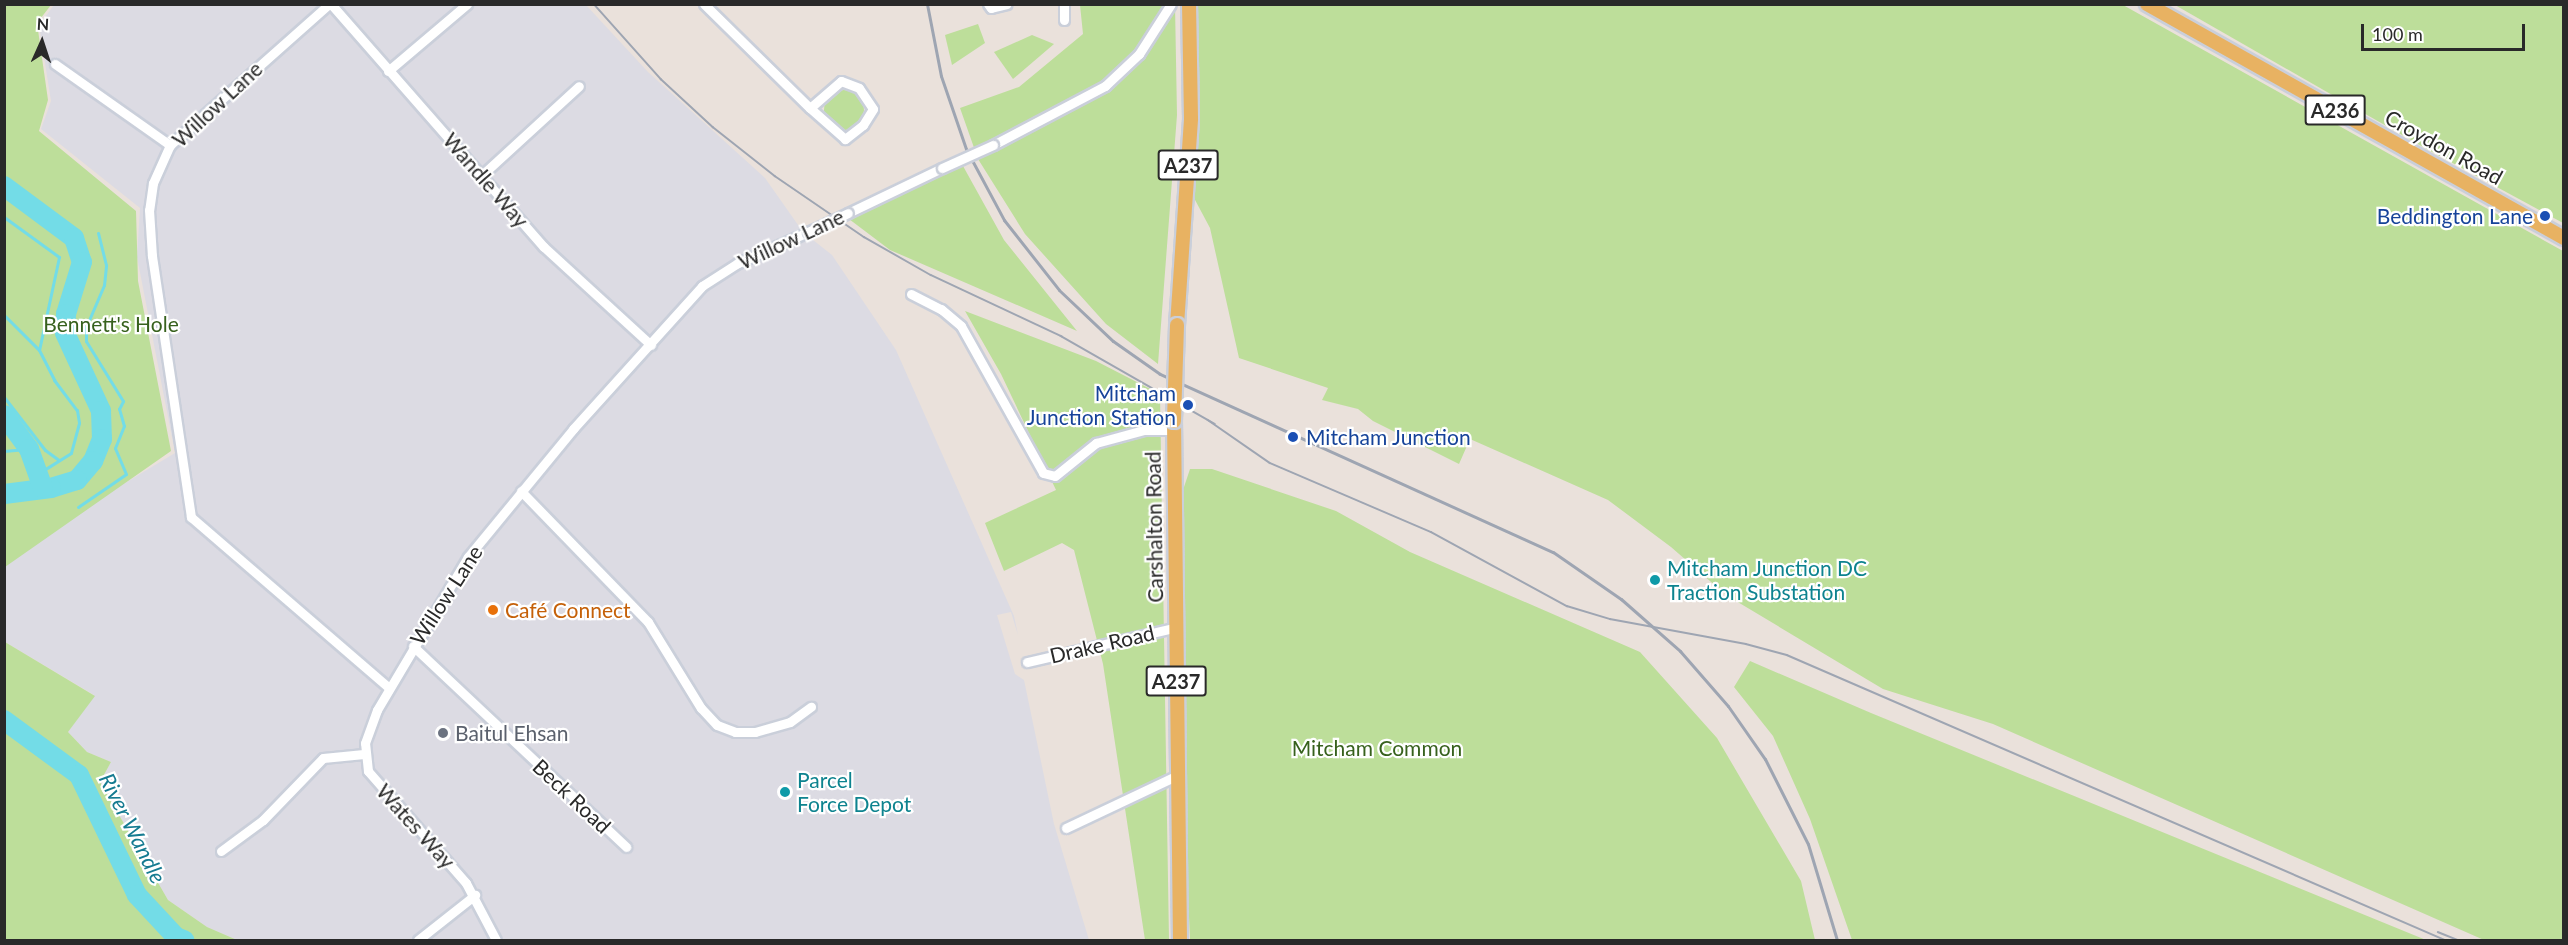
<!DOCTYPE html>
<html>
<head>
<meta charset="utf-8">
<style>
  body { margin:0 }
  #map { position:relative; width:2568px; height:945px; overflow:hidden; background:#eae1db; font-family:Lato,sans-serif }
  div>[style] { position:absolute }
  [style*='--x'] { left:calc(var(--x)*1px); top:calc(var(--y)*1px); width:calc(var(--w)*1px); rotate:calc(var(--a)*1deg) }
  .industrial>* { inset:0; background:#dcdbe3 }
  .green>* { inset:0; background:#bdde9a }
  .round { border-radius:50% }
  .stream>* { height:3px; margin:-1.5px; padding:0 1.5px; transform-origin:1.5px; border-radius:1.5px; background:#73dce7 }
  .river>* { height:20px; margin:-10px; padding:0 10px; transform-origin:10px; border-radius:10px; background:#73dce7 }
  .roads { filter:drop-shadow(2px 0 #cacfda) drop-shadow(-2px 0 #cacfda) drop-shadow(0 2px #cacfda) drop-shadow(0 -2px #cacfda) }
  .street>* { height:9px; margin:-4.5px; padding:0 4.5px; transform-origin:4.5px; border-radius:4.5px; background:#fff }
  .primary>* { height:14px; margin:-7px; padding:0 7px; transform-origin:7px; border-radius:7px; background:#e8b262 }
  .tram>* { height:1.5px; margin:-0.75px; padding:0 0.75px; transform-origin:0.75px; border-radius:0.75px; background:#9ea5b2 }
  .rail>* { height:3px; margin:-1.5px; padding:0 1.5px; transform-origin:1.5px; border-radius:1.5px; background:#9ea5b2 }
  .bridges { filter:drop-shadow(2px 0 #cacfda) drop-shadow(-2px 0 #cacfda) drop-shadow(0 2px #cacfda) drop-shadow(0 -2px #cacfda) }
  .street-bridge>* { height:9px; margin:-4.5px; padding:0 4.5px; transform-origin:4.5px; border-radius:4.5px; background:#fff }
  .primary-bridge>* { height:14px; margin:-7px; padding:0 7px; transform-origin:7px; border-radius:7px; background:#e8b262 }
  .dots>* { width:16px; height:16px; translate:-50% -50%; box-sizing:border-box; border:3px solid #fff; border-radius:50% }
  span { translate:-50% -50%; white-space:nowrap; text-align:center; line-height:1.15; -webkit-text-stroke:4.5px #fff; paint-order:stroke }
  .shield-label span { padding:2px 4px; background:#fff; border:2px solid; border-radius:4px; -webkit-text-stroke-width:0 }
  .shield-label { font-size:20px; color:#292929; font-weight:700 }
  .street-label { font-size:21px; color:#292929 }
  .transit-label { font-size:21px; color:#164399 }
  .right { translate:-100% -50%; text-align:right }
  .left { translate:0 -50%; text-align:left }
  .park-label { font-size:21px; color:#37611d }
  .culture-label { font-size:21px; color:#0d838f }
  .food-label { font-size:21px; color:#c56008 }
  .worship-label { font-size:21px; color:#5b616d }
  .water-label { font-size:22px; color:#157b91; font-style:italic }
  .frame { position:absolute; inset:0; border:6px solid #292929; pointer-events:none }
  .north { position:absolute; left:12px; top:12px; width:60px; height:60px; -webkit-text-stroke:4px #fff; paint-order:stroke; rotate:3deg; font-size:16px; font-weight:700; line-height:24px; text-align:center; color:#292929 }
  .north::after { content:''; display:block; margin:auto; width:21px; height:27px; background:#292929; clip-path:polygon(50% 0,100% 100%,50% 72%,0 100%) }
  .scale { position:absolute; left:2361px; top:24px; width:164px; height:27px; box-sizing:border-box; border:3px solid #292929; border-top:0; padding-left:8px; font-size:18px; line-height:21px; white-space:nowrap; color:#292929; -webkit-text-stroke:4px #fff; paint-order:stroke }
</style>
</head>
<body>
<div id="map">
  <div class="industrial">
    <i style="clip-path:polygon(54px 5px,586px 5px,648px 72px,765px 178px,803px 232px,832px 255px,896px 350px,1014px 616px,1018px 635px,1011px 612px,997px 615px,1015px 674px,1024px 680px,1054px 824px,1089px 940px,237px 940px,207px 927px,168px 900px,100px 782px,111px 762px,87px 752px,68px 732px,94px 695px,5px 642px,5px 566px,100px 498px,175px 453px,137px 257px,140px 208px,41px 129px,51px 101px,39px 25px)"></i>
  </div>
  <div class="green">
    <i style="clip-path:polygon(5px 4px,51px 5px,37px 23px,48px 100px,39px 131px,136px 211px,138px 281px,171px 451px,5px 567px)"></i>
    <i style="clip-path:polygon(1080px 5px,1175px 5px,1177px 115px,1158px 364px,1106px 324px,1025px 234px,978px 159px,960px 108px,1019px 87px,1083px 34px)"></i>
    <i style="clip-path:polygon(1194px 5px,2123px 5px,2563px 251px,2563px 940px,2484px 940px,1993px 724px,1883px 689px,1726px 595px,1671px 547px,1608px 500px,1470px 439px,1459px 464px,1373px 421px,1358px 409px,1322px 400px,1328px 388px,1239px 358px,1210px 228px,1194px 198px)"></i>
    <i style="clip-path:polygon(2175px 5px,2563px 5px,2563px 223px,2423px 147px)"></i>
    <i style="clip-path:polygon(978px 24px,985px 43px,952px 65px,945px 35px)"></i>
    <i style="clip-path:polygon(1032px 35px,1054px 44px,1013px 79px,994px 52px)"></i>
    <i class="round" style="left:824px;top:90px;width:40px;height:40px"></i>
    <i style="clip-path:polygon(963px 166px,1004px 240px,1077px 331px,890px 250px,849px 219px)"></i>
    <i style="clip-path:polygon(965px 311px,1096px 361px,1160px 394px,1169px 940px,1145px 940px,1103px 664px,1074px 550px,1062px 543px,1004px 571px,985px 523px,1056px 490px,1001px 374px)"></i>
    <i style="clip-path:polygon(1190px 469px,1212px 469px,1336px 511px,1410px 552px,1640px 652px,1717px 738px,1801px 881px,1815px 940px,1190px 940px,1183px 776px,1184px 487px)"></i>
    <i style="clip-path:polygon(5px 642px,95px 696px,68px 732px,87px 752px,111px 762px,100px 782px,168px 900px,207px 927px,237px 940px,5px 940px)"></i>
    <i style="clip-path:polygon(1750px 661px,1871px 713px,2426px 940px,1852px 940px,1810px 819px,1773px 736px,1734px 687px)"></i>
  </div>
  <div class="stream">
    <i style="--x:4;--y:217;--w:68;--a:36"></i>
    <i style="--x:59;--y:257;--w:95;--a:102.1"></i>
    <i style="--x:4;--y:315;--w:49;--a:45"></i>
    <i style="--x:39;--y:350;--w:34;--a:63"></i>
    <i style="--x:54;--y:380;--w:38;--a:53"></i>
    <i style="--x:77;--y:410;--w:13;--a:81"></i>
    <i style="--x:79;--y:423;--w:31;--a:105"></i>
    <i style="--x:71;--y:453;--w:38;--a:148"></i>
    <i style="--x:4;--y:397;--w:67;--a:52.3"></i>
    <i style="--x:45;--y:450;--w:17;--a:36"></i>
    <i style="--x:4;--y:451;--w:25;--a:-5"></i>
    <i style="--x:78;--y:507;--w:58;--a:-34.5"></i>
    <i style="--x:126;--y:474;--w:28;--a:-113"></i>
    <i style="--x:115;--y:448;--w:24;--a:-68"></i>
    <i style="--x:124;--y:426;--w:18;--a:-106"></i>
    <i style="--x:119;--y:409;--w:9;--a:-63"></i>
    <i style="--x:123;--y:401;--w:70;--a:-121.7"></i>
    <i style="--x:86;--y:341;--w:14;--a:-90"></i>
    <i style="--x:86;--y:327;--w:46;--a:-66.8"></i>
    <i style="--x:104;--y:285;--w:20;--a:-84"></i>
    <i style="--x:106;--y:265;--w:33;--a:-104"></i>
  </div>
  <div class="river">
    <i style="--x:4;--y:186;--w:87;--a:36.6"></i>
    <i style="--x:74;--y:238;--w:25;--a:72"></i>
    <i style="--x:82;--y:262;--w:54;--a:107.1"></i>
    <i style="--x:66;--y:314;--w:19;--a:93"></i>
    <i style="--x:65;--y:333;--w:86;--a:65.2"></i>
    <i style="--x:101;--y:411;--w:28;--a:88"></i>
    <i style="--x:102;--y:439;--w:24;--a:112"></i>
    <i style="--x:93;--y:461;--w:25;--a:130"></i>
    <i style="--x:77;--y:480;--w:27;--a:163"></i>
    <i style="--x:51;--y:488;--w:47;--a:172.7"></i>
    <i style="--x:4;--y:415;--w:42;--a:53.7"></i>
    <i style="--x:29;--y:449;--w:41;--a:70.3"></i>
    <i style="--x:4;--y:720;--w:93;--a:36.3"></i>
    <i style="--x:79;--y:775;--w:133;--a:64.2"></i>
    <i style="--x:137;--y:895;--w:57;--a:47.1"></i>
    <i style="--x:176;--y:937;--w:9;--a:21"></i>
  </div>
  <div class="roads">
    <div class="street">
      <i style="--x:329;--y:4;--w:213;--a:138.4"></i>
      <i style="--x:170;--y:145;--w:42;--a:114.1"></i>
      <i style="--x:153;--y:183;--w:27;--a:98"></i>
      <i style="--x:149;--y:210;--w:46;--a:86.3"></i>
      <i style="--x:152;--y:256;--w:264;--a:81.5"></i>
      <i style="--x:191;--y:517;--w:259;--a:40.8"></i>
      <i style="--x:331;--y:4;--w:323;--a:48.8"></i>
      <i style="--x:544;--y:247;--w:145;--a:42.5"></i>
      <i style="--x:704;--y:4;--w:148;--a:44.5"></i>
      <i style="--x:988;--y:4;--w:5;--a:53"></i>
      <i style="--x:991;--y:8;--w:16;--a:-14"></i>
      <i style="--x:1064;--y:4;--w:16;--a:90"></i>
      <i style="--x:55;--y:64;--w:141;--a:35.2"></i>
      <i style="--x:388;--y:71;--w:104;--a:-40.3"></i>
      <i style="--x:841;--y:81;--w:19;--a:21"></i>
      <i style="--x:859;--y:88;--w:25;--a:56"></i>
      <i style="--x:873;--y:109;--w:19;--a:122"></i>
      <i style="--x:863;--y:125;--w:23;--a:142"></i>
      <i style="--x:845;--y:139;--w:47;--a:-138.5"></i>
      <i style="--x:810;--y:108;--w:41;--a:-41.1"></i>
      <i style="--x:993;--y:145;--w:127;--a:-27.8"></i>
      <i style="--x:1105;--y:86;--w:47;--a:-43.3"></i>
      <i style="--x:1139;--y:54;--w:59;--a:-57.4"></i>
      <i style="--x:483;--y:174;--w:130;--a:-42.5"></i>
      <i style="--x:848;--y:213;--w:104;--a:-25.6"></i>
      <i style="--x:911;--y:294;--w:34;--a:27"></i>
      <i style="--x:941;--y:309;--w:26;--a:40"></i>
      <i style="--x:961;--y:326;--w:168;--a:60.8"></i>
      <i style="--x:1043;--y:473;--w:12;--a:14"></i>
      <i style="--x:1055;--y:476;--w:53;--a:-38.8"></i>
      <i style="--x:1096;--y:443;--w:50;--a:-15.2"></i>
      <i style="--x:1144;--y:430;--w:30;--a:0"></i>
      <i style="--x:521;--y:491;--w:182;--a:45.9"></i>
      <i style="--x:648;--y:622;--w:101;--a:58.4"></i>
      <i style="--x:701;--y:708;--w:23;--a:47"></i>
      <i style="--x:717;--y:725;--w:19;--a:21"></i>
      <i style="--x:735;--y:732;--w:20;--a:0"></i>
      <i style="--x:755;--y:732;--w:36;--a:-16"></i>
      <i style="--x:790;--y:722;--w:26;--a:-36"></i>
      <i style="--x:413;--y:646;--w:293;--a:43.3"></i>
      <i style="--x:1027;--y:662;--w:154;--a:-13.1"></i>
      <i style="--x:1066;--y:828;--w:122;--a:-25.3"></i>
      <i style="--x:221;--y:851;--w:52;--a:-36.4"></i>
      <i style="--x:263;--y:820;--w:86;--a:-45.9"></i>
      <i style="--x:323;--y:758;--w:41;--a:-5.6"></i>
      <i style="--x:418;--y:940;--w:73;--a:-38.3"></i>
      <i style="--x:496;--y:940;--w:64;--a:-117.8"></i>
      <i style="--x:466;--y:883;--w:149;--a:-131.2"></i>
      <i style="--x:368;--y:771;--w:28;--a:-96"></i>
      <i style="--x:365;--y:743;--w:35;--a:-70"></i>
      <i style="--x:377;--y:710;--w:178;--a:-59.3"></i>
      <i style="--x:468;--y:557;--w:166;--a:-50.6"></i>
      <i style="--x:573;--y:429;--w:193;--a:-47.9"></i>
      <i style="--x:702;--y:286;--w:43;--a:-32.6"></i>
      <i style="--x:738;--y:263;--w:77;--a:-23.9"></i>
    </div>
    <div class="primary">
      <i style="--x:2147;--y:4;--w:478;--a:29.3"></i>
      <i style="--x:1177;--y:325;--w:207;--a:-86.1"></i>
      <i style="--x:1191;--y:118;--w:114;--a:-91"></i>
      <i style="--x:1174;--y:421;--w:519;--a:89.34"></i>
    </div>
  </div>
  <div class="tram">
    <i style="--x:594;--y:4;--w:101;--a:48.2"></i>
    <i style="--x:661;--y:79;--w:71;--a:42.7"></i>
    <i style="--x:713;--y:127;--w:79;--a:38.3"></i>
    <i style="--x:775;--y:176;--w:108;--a:34.4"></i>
    <i style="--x:864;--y:237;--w:77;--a:29.6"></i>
    <i style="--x:931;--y:275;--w:144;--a:25.1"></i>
    <i style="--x:1061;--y:336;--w:177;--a:29.7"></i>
    <i style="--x:1208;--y:420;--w:75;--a:34.7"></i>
    <i style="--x:1270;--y:463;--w:175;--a:23.2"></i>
    <i style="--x:1431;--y:532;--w:155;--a:28.6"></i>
    <i style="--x:1567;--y:606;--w:45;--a:16.8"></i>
    <i style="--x:1610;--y:619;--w:138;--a:10.4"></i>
    <i style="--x:1746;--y:644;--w:42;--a:15"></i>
    <i style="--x:1787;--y:655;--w:717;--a:23.42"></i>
    <i style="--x:2438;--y:932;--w:22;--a:22"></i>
  </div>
  <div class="rail">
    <i style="--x:927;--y:4;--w:73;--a:79"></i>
    <i style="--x:941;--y:76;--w:77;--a:71.1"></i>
    <i style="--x:966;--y:149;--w:81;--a:61.8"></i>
    <i style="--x:1004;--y:220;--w:89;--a:51.8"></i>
    <i style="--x:1059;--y:290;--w:74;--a:43.4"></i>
    <i style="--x:1113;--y:341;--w:57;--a:35.1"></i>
    <i style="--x:1160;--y:374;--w:431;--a:24.4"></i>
    <i style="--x:1553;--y:552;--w:83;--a:34.7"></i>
    <i style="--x:1621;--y:599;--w:79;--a:41.4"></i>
    <i style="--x:1680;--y:651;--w:73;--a:48.9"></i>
    <i style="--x:1728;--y:706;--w:65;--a:55.1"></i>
    <i style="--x:1765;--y:759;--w:95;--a:63.2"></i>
    <i style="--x:1808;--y:844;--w:100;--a:73.2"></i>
  </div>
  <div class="bridges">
    <div class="street-bridge">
      <i style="--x:942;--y:168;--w:56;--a:-24.3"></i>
      <i style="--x:808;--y:232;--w:44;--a:-25.4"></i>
    </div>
    <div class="primary-bridge">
      <i style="--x:1174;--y:421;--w:96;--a:-88.2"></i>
    </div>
  </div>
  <div class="dots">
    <i style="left:2545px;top:216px;background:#1a4fb4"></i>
    <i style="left:1188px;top:405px;background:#1a4fb4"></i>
    <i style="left:1293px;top:437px;background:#1a4fb4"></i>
    <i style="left:1655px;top:580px;background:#0f9aa8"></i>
    <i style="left:493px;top:610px;background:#e8710a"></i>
    <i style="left:443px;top:733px;background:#6b7280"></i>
    <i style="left:785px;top:792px;background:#0f9aa8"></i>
  </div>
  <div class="shield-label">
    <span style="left:2335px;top:110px">A236</span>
    <span style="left:1188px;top:165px">A237</span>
    <span style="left:1176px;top:681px">A237</span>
  </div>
  <div class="street-label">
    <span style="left:217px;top:104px;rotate:-43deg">Willow Lane</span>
    <span style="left:2444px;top:147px;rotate:29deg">Croydon Road</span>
    <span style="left:486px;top:180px;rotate:49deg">Wandle Way</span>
    <span style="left:791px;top:239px;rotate:-25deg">Willow Lane</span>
    <span style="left:1154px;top:527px;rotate:-91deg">Carshalton Road</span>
    <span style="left:446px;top:595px;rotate:-57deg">Willow Lane</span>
    <span style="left:1102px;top:644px;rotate:-13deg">Drake Road</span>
    <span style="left:572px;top:796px;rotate:43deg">Beck Road</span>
    <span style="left:416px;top:826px;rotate:48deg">Wates Way</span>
  </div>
  <div class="transit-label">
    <span class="right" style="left:2533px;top:216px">Beddington Lane</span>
    <span class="right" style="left:1176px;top:405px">Mitcham<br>Junction Station</span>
    <span class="left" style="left:1306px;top:437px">Mitcham Junction</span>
  </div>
  <div class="park-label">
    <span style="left:111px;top:324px">Bennett's Hole</span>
    <span style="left:1377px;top:748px">Mitcham Common</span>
  </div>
  <div class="culture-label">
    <span class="left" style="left:1667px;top:580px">Mitcham Junction DC<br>Traction Substation</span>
    <span class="left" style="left:797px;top:792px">Parcel<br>Force Depot</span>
  </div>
  <div class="food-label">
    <span class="left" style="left:505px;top:610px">Café Connect</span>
  </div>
  <div class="worship-label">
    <span class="left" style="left:455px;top:733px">Baitul Ehsan</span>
  </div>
  <div class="water-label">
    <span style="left:133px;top:828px;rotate:63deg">River Wandle</span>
  </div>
  <div class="frame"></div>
  <div class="north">N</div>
  <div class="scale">100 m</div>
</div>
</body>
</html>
